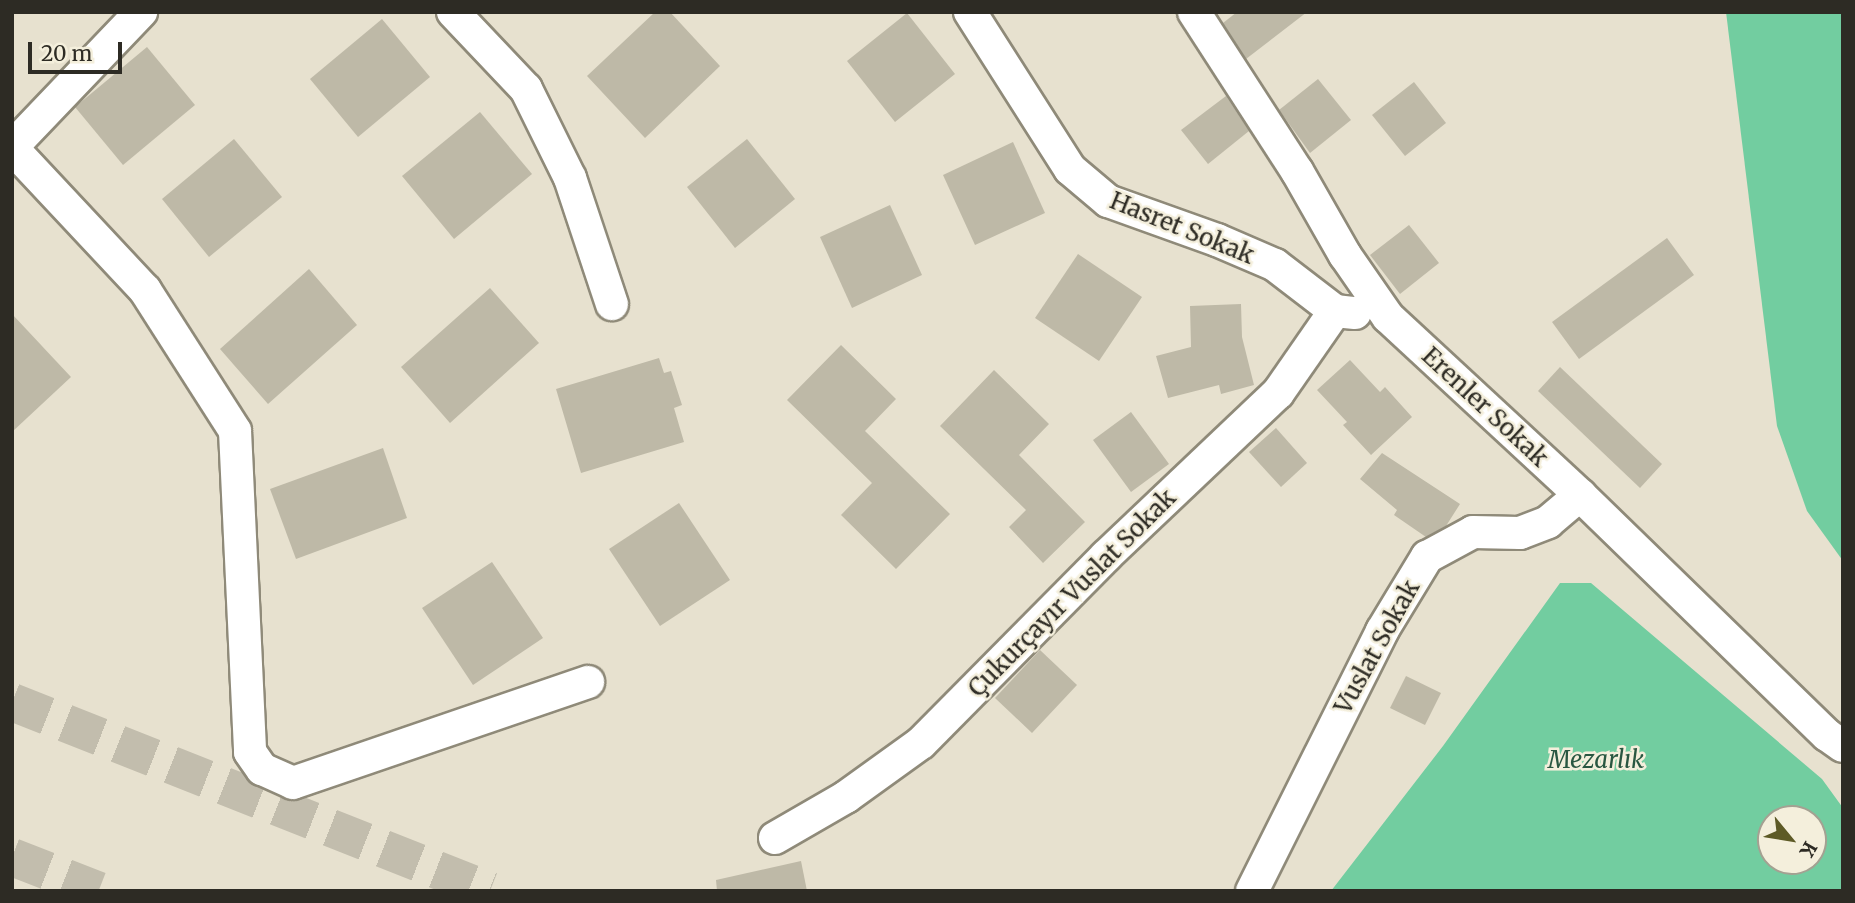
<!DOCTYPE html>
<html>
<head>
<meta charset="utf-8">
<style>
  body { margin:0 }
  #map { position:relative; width:1855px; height:903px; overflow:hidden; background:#e7e1cf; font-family:Merriweather,serif }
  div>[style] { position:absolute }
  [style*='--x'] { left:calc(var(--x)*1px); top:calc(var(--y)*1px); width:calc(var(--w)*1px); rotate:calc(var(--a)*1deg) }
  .green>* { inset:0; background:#72cda0 }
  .building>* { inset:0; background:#beb9a7 }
  .major-tunnel>* { height:38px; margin-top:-19px; transform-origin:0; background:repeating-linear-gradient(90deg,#c2bdad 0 38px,transparent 0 57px) }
  .roads { filter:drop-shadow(2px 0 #8f8a79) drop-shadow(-2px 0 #8f8a79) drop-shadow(0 2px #8f8a79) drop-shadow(0 -2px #8f8a79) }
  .minor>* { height:32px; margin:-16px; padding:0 16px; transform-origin:16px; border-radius:16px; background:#fff }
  span { translate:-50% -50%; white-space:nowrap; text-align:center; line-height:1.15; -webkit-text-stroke:5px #f4efdc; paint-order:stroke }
  .street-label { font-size:24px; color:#2d2b24 }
  .park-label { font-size:24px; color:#295741; font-style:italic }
  .frame { position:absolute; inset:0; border:14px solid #2d2b24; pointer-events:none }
  .north { position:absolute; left:1757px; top:805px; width:70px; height:70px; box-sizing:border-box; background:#f4efdc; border:2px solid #a4a192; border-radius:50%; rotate:120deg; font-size:19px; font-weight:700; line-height:28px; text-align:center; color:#2d2b24 }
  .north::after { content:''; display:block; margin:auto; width:24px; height:32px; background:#5d5a26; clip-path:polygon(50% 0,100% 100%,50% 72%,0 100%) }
  .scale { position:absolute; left:28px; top:42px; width:94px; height:32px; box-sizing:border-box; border:4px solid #2d2b24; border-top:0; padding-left:9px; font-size:21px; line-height:24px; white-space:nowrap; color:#2d2b24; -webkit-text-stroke:5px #f4efdc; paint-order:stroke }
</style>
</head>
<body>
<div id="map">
  <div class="green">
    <i style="clip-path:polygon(1726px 12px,1843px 12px,1843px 561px,1807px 511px,1777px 426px)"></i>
    <i style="clip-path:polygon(evenodd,1560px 583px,1591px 583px,1822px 779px,1843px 808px,1843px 891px,1331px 891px,1443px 746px,1560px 583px,1771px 819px,1813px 819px,1813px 861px,1771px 861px,1771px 819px)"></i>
  </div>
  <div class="building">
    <i style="clip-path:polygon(655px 12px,670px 12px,720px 66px,645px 138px,587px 76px)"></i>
    <i style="clip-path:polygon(1237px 12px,1307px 12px,1246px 59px,1223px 23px)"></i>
    <i style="clip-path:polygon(907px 13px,955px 74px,895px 122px,847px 61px)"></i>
    <i style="clip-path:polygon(382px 19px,430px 77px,358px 137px,310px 79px)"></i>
    <i style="clip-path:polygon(147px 47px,195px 105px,123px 165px,75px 107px)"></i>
    <i style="clip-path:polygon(1318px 79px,1351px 120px,1310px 153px,1279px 110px)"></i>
    <i style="clip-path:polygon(1414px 82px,1446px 123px,1405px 156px,1372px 115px)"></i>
    <i style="clip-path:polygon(1226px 96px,1249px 131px,1208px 164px,1181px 130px)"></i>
    <i style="clip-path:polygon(480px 112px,532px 174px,454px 239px,402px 176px)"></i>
    <i style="clip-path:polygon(234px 139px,282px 197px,209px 257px,162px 199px)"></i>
    <i style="clip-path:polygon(747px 139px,795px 199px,735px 248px,687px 187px)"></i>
    <i style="clip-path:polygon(1013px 142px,1045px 213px,975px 245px,943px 175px)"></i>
    <i style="clip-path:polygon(890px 205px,922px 275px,852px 308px,820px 237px)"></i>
    <i style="clip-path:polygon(1409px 225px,1439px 263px,1400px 294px,1370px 255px)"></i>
    <i style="clip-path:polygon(1667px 238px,1694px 275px,1579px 359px,1552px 322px)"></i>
    <i style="clip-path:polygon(1078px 254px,1142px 297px,1099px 361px,1035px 318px)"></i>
    <i style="clip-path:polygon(309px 269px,357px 325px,268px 404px,220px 349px)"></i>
    <i style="clip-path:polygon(490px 288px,539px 343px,450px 423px,401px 367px)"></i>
    <i style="clip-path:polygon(1241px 304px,1242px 337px,1254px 385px,1221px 394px,1219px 385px,1168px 398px,1156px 356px,1191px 347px,1190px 306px)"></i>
    <i style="clip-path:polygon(12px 314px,71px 377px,12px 432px)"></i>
    <i style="clip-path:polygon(841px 345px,896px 399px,865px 431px,950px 514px,896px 569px,841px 515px,872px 483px,787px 400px)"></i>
    <i style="clip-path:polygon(659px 358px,664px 373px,671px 371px,682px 405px,674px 408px,684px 442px,581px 473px,556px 389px)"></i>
    <i style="clip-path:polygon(1350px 360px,1380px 392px,1385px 387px,1412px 417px,1371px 455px,1343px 425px,1347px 422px,1317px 390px)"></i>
    <i style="clip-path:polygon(1560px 367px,1662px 464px,1640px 488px,1538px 391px)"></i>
    <i style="clip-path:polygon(994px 370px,1049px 424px,1019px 455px,1085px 522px,1043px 563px,1009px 527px,1026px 510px,940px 426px)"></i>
    <i style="clip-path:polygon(1131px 412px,1169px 464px,1131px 492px,1093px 440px)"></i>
    <i style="clip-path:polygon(1276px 428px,1307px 463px,1281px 487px,1249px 452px)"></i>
    <i style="clip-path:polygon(383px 448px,407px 518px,296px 559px,270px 489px)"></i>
    <i style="clip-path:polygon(1382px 453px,1460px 504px,1446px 526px,1426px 537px,1394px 515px,1397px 510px,1360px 479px)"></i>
    <i style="clip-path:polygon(679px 503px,730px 580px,660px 626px,609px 549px)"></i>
    <i style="clip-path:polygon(492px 562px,543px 638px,473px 685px,422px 608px)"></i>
    <i style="clip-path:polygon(1040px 650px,1077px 685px,1032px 733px,995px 698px)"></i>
    <i style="clip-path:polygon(1406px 676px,1441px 693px,1425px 725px,1390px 708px)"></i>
    <i style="clip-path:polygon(801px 861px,807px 891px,717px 891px,716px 880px)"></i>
  </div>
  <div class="major-tunnel">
    <i style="--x:12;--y:702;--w:514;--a:21.57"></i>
    <i style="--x:12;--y:857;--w:93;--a:21.3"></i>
  </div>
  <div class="roads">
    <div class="minor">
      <i style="--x:453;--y:12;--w:106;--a:46.5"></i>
      <i style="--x:526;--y:89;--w:99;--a:63.7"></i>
      <i style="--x:570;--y:178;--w:133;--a:71.6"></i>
      <i style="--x:970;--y:12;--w:186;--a:57.5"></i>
      <i style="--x:1070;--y:169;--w:50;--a:40.1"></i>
      <i style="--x:1108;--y:201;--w:116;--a:19.7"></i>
      <i style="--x:1217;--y:240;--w:63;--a:23.3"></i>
      <i style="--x:1275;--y:265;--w:76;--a:37.5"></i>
      <i style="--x:1335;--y:311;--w:20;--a:6"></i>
      <i style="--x:1194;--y:12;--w:189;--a:57.1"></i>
      <i style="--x:1297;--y:171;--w:97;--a:60.3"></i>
      <i style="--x:1345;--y:255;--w:75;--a:55.3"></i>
      <i style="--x:1388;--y:317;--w:262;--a:42.8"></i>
      <i style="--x:1580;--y:495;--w:344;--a:44.2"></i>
      <i style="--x:1827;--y:735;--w:19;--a:35"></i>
      <i style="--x:12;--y:147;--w:187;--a:-46.3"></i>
      <i style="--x:12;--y:148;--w:195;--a:46.9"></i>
      <i style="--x:145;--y:290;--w:167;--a:57.4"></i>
      <i style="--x:235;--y:431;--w:321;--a:87.3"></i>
      <i style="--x:250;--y:752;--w:21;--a:55"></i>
      <i style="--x:262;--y:769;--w:34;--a:24"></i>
      <i style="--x:293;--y:783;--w:312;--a:-18.9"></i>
      <i style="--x:775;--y:838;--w:82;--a:-30"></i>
      <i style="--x:846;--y:797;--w:92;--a:-35.8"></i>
      <i style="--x:921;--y:743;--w:263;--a:-45.3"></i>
      <i style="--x:1106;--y:556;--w:237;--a:-43.5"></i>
      <i style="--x:1278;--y:393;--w:100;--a:-55.2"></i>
      <i style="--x:1252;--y:891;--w:291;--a:-63.4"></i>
      <i style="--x:1382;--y:631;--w:87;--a:-58.7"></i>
      <i style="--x:1427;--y:557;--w:52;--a:-28.5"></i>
      <i style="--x:1473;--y:532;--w:47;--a:1.2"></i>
      <i style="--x:1520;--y:533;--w:30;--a:-21"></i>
      <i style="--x:1548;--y:522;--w:42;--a:-40.2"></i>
    </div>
  </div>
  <div class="street-label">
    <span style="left:1182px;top:228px;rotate:22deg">Hasret Sokak</span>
    <span style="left:1485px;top:407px;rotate:43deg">Erenler Sokak</span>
    <span style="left:1072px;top:593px;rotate:-45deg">Çukurçayır Vuslat Sokak</span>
    <span style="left:1377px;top:647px;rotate:-61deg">Vuslat Sokak</span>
  </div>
  <div class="park-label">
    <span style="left:1596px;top:760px">Mezarlık</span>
  </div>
  <div class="frame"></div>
  <div class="north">K</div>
  <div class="scale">20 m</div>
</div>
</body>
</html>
